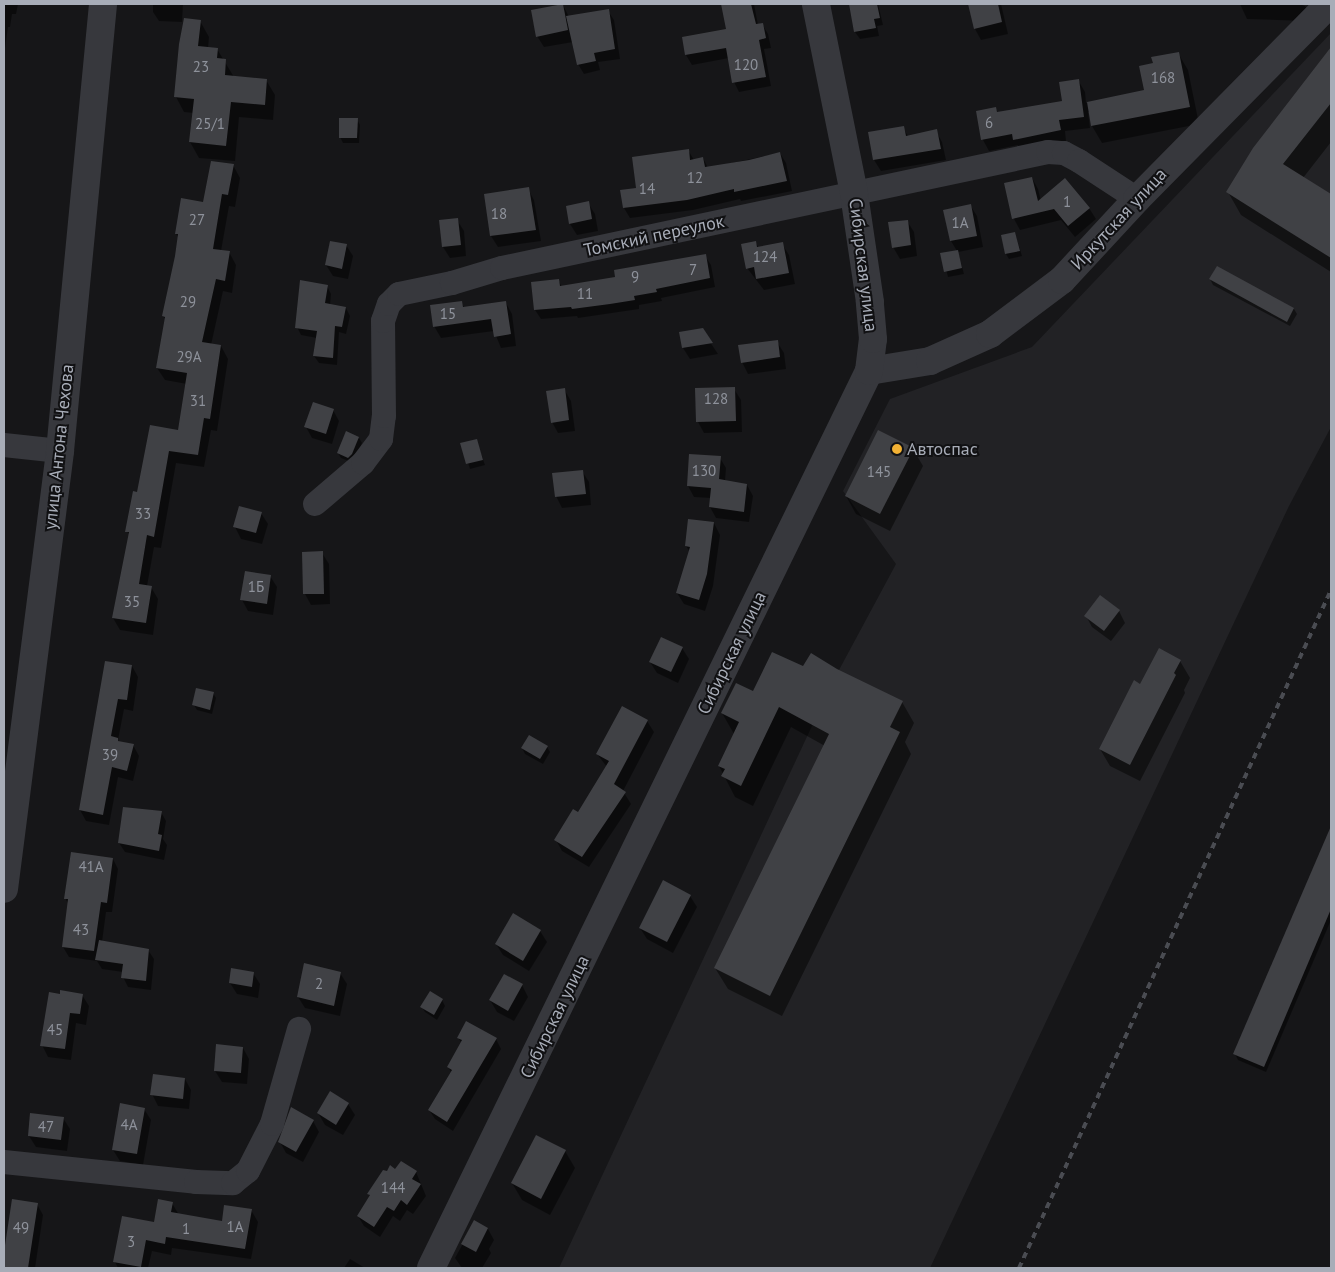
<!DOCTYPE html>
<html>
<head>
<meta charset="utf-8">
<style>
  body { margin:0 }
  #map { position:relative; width:1335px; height:1272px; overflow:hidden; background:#161618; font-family:"PT Sans",sans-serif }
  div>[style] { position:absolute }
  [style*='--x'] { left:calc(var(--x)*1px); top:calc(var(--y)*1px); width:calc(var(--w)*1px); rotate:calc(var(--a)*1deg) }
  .built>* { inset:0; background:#222225 }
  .shadow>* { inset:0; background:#0007 }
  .building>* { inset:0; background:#404145 }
  .minor>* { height:24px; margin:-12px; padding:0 12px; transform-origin:12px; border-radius:12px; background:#37383d }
  .tertiary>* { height:28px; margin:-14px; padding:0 14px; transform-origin:14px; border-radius:14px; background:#37383d }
  .rail>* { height:4px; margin-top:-2px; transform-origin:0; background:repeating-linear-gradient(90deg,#4a4c52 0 6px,transparent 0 11px) }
  .dots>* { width:14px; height:14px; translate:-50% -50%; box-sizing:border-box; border:2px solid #111113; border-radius:50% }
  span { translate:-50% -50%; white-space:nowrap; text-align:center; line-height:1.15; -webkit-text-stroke:4px #111113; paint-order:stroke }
  .number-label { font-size:15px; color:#8e929b }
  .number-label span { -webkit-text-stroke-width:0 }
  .street-label { font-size:18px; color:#a8adb8 }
  .poi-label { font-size:18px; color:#a8adb8 }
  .left { translate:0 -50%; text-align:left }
  .frame { position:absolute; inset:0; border:5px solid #a8adb8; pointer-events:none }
</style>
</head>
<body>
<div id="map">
  <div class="built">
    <i style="clip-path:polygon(1331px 33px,1331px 427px,1289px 506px,930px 1268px,559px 1268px,832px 683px,896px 564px,843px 491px,890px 399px,1032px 347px)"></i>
  </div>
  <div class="shadow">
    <i style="clip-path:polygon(4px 4px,18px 4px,16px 14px,12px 14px,10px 27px,8px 27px,4px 55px)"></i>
    <i style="clip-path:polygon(153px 4px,183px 4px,182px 22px,159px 21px,153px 12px)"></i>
    <i style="clip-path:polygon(722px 4px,754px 4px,758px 25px,762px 24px,768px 34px,771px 48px,764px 49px,771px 86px,739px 92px,734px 82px,729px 58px,692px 65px,686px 55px,728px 30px)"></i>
    <i style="clip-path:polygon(851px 4px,878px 4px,883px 25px,877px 26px,879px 36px,860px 39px,855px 32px)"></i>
    <i style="clip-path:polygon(969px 4px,1001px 4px,1008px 34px,981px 40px,975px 29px)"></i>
    <i style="clip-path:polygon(1240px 4px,1299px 4px,1305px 6px,1312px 17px,1307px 21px,1247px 19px)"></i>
    <i style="clip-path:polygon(563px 5px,569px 17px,608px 11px,614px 20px,620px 59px,598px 62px,600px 70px,584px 74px,578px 64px,573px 42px,544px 47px,537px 36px)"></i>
    <i style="clip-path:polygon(200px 21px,209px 37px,208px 48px,217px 49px,234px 77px,266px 80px,275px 95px,273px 120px,239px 117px,235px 161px,199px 158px,190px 142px,194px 113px,184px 112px,176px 97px)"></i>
    <i style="clip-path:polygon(1331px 49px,1331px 142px,1303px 178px,1331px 196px,1331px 272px,1241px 215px,1228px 192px,1254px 149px)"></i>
    <i style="clip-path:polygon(1178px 53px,1188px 70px,1199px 124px,1102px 143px,1092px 126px,1090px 112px,1088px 112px,1090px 128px,1065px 131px,1066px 141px,1020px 150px,1018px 145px,989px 151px,983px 140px,977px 112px,995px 108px,998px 113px,1064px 102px,1078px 80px,1085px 92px,1086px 103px,1145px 91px,1154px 64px)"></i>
    <i style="clip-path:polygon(357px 119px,360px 125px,359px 143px,343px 143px,340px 137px)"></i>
    <i style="clip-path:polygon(903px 128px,908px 136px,936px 131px,942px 142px,946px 160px,881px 171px,874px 160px)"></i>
    <i style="clip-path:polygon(688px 150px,694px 160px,703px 158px,708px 168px,780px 153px,786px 163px,792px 191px,741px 201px,740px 199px,693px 210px,630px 218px,624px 208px)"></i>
    <i style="clip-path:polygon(233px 165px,240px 178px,235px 207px,229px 206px,221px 251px,229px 252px,236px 265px,232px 293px,223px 291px,211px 345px,221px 346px,228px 359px,217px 431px,211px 430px,204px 467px,176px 463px,161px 548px,154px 547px,147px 586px,151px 587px,158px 599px,153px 635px,120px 630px,113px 618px,130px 536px,127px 531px,138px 494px,179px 432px,187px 384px,165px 380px,157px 368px,166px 320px,163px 316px,176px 256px,178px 237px,176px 234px,204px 204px)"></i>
    <i style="clip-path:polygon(1032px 178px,1038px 189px,1041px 201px,1089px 208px,1096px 219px,1075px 237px,1061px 220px,1020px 230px,1014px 219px)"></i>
    <i style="clip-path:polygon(528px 189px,534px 200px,541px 241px,498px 247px,491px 236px,486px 195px)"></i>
    <i style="clip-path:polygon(588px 203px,595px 214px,598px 231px,577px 235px,570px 224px)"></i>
    <i style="clip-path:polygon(970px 205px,977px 216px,983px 247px,958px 252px,964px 274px,948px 277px,942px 254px,957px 251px,951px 241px)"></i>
    <i style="clip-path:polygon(457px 220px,464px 231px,466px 256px,450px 258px,443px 247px)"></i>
    <i style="clip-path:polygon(907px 221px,914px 232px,917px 256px,900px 259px,893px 247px)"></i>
    <i style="clip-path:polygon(1015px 233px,1022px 256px,1009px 259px,1006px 254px)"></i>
    <i style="clip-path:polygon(755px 242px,759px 248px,782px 244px,789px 255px,795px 284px,764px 290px,747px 268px)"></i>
    <i style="clip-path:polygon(346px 245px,353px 256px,348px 279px,333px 276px,326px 265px)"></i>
    <i style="clip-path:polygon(705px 256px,711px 265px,715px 287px,661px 298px,662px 301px,639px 305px,639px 309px,578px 318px,577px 316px,541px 319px,535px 310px,558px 280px,562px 287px,617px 278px)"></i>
    <i style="clip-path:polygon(1210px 279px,1294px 309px,1297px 314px,1290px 326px,1213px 285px)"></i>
    <i style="clip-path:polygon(327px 286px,331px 294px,330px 305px,346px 308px,350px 316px,346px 334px,339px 332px,337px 365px,319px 363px,314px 356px,317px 338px,301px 335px,297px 327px)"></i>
    <i style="clip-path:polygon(461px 303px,465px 308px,506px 303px,512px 314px,516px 346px,501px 348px,494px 331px,441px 338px,434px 326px)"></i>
    <i style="clip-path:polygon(702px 330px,718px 354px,690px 359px,683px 348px)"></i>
    <i style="clip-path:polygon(777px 342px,784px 353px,786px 369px,748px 374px,742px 362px)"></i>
    <i style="clip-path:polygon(564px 389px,571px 401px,575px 431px,558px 433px,552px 422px)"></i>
    <i style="clip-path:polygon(734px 389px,741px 400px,742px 432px,704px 433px,698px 422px)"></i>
    <i style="clip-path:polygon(333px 410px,339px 421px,332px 444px,312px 438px,306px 427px)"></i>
    <i style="clip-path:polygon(359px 438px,362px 443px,355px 459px,351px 462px,341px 458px,338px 453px)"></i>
    <i style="clip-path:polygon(476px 440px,485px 465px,470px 469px,462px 444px)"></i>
    <i style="clip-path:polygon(913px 449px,923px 466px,890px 531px,856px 514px,846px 496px)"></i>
    <i style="clip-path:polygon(690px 455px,720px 458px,726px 468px,725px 481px,747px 485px,753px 496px,749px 522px,716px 518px,710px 507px,711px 498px,694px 497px,688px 486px)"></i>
    <i style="clip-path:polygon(582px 471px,589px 482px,591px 505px,562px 508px,556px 496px)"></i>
    <i style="clip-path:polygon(261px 513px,268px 524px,262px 544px,241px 539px,235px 527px)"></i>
    <i style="clip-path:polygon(714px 523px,720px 535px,713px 586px,705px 611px,684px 604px,677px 593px,690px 552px,686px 546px)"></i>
    <i style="clip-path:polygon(303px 553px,322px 553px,329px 564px,330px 604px,311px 605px,305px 594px)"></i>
    <i style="clip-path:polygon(270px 576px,277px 587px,273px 615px,248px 611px,242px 600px)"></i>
    <i style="clip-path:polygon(1119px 611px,1125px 623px,1111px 641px,1092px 627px,1086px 616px)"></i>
    <i style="clip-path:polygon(682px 648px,689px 659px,678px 683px,657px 673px,650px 662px)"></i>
    <i style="clip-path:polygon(1180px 661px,1190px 678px,1184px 690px,1185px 693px,1140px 781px,1110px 766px,1100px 749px,1141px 686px)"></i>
    <i style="clip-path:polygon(106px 662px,132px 666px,138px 677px,133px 711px,124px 709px,118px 740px,119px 742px,133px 745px,139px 756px,133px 781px,118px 777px,109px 825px,86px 821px,80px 810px)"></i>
    <i style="clip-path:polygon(836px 670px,902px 702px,914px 723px,905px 742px,911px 754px,782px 1016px,728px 989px,715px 968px,825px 746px,791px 727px,753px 806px,735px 797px,719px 766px,734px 734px,722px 713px,754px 693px)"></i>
    <i style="clip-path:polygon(213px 693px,216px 698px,212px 714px,197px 710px,194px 705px)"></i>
    <i style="clip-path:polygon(622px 708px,647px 721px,654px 732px,623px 791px,631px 804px,589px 867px,562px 851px,556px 840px,578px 814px,607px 767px,597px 754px)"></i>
    <i style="clip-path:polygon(547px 747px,550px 752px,543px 764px,525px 754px,522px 748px)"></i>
    <i style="clip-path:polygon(161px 812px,166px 821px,163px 839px,167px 845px,164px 860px,125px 852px,119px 843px)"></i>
    <i style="clip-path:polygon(1331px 829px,1331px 920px,1266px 1072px,1238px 1060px,1235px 1054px)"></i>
    <i style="clip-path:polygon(113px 859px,118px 869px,112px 912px,106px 912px,102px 942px,148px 950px,154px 959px,151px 990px,128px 987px,123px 977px,123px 972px,102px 969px,97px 961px,69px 957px,63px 947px,69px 905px,65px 898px)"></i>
    <i style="clip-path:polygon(690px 896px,697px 907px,673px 953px,647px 939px,640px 928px)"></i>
    <i style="clip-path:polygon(540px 931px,547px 942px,529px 971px,503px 955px,496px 944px)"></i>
    <i style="clip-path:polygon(253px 973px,260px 984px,258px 998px,237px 994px,230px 983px)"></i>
    <i style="clip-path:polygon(340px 973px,347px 984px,340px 1016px,305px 1008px,298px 997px)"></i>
    <i style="clip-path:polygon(522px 985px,528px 997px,514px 1021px,497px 1012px,490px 1000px)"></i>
    <i style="clip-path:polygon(431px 993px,442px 1000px,445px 1006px,437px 1020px,425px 1012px,422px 1007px)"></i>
    <i style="clip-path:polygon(61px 995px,82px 995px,89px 1006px,86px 1025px,76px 1023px,71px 1060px,48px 1057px,42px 1045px)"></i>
    <i style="clip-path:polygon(458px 1038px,496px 1039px,501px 1049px,453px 1131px,435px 1119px,429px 1110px,452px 1073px,448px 1067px,462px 1043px)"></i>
    <i style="clip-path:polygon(243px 1048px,249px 1059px,247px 1084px,222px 1082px,215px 1071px)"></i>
    <i style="clip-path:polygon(185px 1079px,191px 1090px,189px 1109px,158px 1106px,152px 1094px)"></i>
    <i style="clip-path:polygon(348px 1104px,355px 1115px,343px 1135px,325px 1125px,318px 1113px)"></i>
    <i style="clip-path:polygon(144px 1109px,151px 1120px,143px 1165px,120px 1161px,113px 1150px)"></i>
    <i style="clip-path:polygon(63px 1118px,70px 1129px,67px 1151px,36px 1147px,29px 1136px)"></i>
    <i style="clip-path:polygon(313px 1121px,319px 1132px,303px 1162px,286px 1153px,280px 1142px)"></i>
    <i style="clip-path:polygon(565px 1151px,575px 1168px,550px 1215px,522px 1200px,512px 1183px)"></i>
    <i style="clip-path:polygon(396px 1170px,416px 1172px,426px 1196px,413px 1214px,407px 1210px,400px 1221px,393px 1216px,380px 1237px,364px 1226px,358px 1216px,370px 1196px,369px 1194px)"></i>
    <i style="clip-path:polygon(13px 1201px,37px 1204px,43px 1215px,35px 1268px,4px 1268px)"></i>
    <i style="clip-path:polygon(172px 1203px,179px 1215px,223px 1223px,251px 1210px,258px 1222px,251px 1259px,172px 1248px,171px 1255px,152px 1251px,148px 1268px,118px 1268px,115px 1262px,155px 1224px)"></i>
    <i style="clip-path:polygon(475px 1222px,488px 1229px,494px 1240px,489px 1249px,491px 1253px,482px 1268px,462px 1268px,455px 1258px)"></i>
    <i style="clip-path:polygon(350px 1259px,365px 1268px,344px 1268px)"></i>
  </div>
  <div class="building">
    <i style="clip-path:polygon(563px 4px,568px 30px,536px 37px,531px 10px)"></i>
    <i style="clip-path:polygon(721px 4px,751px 4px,756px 24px,763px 23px,766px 38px,759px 40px,766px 77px,732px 83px,726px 48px,685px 55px,682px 37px,726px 29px)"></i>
    <i style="clip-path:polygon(849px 4px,877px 4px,880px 18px,874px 19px,876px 28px,854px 32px)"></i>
    <i style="clip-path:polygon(968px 4px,998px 4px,1002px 22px,974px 29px)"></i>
    <i style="clip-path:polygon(609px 9px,615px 49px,594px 53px,596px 61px,577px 65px,566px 16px)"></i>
    <i style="clip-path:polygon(184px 18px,201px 20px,198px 46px,218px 48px,217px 58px,226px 59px,225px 75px,267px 79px,265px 105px,231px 102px,226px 146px,189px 142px,194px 99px,174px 97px,179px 44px)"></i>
    <i style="clip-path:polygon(1331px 47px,1331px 103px,1283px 164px,1331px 194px,1331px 258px,1226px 192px,1253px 148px)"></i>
    <i style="clip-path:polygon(1179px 52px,1190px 107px,1091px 126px,1087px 102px,1144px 90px,1139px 66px,1153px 63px,1151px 57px)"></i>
    <i style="clip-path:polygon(1079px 79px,1084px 117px,1059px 120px,1061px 130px,1013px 140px,1012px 134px,981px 140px,976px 111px,996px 107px,997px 112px,1062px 101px,1059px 82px)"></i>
    <i style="clip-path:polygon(339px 118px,358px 118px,357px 138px,339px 138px)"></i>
    <i style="clip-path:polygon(904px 126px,906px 136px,937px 129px,941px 149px,873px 160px,868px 132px)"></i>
    <i style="clip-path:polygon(689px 149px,690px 160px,703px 157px,705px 167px,749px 160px,780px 152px,787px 181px,734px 192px,734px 189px,687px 200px,623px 208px,620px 190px,636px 188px,632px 157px)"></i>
    <i style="clip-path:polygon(211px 161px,234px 164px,228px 195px,222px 194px,213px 249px,230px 251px,225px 281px,216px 279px,202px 342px,221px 345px,210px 419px,204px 418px,198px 455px,169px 451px,154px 537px,147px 535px,139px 584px,152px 586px,146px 623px,112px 618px,129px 532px,125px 532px,133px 491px,137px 492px,150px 425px,178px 430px,187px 373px,156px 368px,165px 317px,162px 316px,175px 256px,178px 234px,175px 234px,181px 198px,203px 202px)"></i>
    <i style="clip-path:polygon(1032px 177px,1038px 201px,1065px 178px,1090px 208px,1068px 226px,1054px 209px,1012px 219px,1004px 183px)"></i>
    <i style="clip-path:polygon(529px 187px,536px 230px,490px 236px,484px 194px)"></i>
    <i style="clip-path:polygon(589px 201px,592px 219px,569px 224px,566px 206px)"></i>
    <i style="clip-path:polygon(971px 204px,977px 236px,950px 241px,943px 210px)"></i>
    <i style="clip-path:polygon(458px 218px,461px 245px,442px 247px,439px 220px)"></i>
    <i style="clip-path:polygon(908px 220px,911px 245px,892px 248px,888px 222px)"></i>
    <i style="clip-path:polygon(1015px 232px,1020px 251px,1005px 254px,1001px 235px)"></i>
    <i style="clip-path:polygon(330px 241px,347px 244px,342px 269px,325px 265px)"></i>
    <i style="clip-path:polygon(756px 241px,757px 247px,783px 242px,789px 273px,756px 279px,754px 267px,746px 269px,741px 244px)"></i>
    <i style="clip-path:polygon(958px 250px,962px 268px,944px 272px,940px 253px)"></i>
    <i style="clip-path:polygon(706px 254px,710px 278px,656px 289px,657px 292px,634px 296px,635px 300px,610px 304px,572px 309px,571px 307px,534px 310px,531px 282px,559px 279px,560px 286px,615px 277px,614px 270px)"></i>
    <i style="clip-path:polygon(1217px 266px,1294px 308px,1287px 322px,1209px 279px)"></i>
    <i style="clip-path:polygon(300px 280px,328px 285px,325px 303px,346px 307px,342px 327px,335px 326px,333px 358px,313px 356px,317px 331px,295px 328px)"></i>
    <i style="clip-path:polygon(462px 301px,463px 307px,506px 301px,511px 334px,494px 337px,491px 319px,433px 327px,430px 305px)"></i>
    <i style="clip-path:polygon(703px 328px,713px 343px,682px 348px,679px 332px)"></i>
    <i style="clip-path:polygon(778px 340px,780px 357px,741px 363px,738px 345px)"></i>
    <i style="clip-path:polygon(735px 387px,736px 421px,696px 422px,695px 388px)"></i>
    <i style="clip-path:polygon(565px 388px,569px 420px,551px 423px,546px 391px)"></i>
    <i style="clip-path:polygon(313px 402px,334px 409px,326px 434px,304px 427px)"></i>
    <i style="clip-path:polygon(878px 430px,914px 448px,880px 514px,845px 496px)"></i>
    <i style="clip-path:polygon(346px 431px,359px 437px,352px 454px,348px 458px,337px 453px)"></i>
    <i style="clip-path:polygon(477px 439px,483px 460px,466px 464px,460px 443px)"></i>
    <i style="clip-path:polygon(689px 454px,721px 456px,719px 479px,747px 484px,744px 512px,709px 507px,711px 488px,687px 486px)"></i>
    <i style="clip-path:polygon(583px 470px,586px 494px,555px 497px,552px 473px)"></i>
    <i style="clip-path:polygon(239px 506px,262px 512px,256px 533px,233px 527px)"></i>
    <i style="clip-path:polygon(688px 519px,714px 522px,707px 574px,699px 600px,676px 593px,690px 547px,685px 546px)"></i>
    <i style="clip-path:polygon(323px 551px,324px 594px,303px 594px,302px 552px)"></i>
    <i style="clip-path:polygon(245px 571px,271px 575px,267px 604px,240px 600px)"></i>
    <i style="clip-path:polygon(1100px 595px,1120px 610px,1104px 631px,1084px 616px)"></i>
    <i style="clip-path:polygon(661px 637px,683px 647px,671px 672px,649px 662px)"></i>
    <i style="clip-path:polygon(1159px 648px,1181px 660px,1174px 673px,1176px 675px,1130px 765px,1099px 749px,1134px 680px,1140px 684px)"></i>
    <i style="clip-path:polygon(772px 652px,803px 666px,811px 653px,837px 669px,903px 701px,890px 727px,900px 732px,770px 996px,714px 968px,829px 734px,779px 707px,741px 786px,721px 776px,725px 769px,718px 766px,739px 722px,721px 713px,736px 683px,753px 691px)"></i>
    <i style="clip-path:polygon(105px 661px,132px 665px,127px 700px,118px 699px,111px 736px,118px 738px,118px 741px,134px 744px,127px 771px,112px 767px,103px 815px,79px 810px)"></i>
    <i style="clip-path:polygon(196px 688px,214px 692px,210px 710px,192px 705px)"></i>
    <i style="clip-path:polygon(622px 706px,648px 720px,614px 784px,626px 792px,582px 857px,554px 840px,573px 809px,578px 812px,609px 761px,596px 754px)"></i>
    <i style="clip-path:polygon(529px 735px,548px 746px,540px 759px,521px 748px)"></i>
    <i style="clip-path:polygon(123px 807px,162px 811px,158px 834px,162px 835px,159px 851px,118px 843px)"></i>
    <i style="clip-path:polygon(1331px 826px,1331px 909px,1264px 1067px,1233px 1054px)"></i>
    <i style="clip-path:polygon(71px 852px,113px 858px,107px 903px,101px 902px,94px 951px,62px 947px,68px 899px,64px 899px)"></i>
    <i style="clip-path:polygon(663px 880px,691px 895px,667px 942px,639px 928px)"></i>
    <i style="clip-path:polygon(513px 913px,541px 930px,523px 961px,495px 944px)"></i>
    <i style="clip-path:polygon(99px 940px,149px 949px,146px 981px,121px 978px,123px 964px,95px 960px)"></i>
    <i style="clip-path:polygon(304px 963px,341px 972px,334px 1006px,297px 997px)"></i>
    <i style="clip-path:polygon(231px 968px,254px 972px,252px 987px,229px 983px)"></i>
    <i style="clip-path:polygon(504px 974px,523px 984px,508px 1011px,489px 1000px)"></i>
    <i style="clip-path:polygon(60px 990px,83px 994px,80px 1014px,70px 1013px,65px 1049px,40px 1046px,49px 992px,60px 994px)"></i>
    <i style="clip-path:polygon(430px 991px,443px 999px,434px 1015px,420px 1007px)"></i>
    <i style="clip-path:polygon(466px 1021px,497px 1038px,447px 1122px,428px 1110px,452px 1070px,447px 1067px,462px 1040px,457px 1038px)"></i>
    <i style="clip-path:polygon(216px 1044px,243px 1047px,241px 1073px,214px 1071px)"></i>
    <i style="clip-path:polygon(153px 1074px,185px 1078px,183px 1099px,150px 1095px)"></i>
    <i style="clip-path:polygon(330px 1091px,349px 1103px,336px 1125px,317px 1113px)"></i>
    <i style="clip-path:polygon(120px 1103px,145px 1108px,137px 1154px,112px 1150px)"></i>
    <i style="clip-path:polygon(291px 1107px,314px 1120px,296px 1152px,278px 1142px)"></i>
    <i style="clip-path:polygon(30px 1113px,64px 1117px,61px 1140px,28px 1136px)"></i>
    <i style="clip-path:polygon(536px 1135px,566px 1150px,541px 1199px,511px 1183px)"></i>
    <i style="clip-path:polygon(401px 1161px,417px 1171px,412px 1179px,421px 1184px,407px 1205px,401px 1200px,394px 1211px,387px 1207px,374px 1227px,357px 1216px,370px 1195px,367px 1194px,383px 1170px,387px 1171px,390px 1165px,395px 1169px)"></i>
    <i style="clip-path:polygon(12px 1199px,38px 1203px,28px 1268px,4px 1268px,4px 1252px)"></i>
    <i style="clip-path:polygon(158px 1199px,173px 1202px,171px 1212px,222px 1221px,224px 1205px,252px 1209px,245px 1249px,166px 1237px,165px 1244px,146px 1240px,141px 1267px,113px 1262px,122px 1216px,154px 1222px)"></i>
    <i style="clip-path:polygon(474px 1220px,488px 1228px,476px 1252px,461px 1244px)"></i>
  </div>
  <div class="minor">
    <i style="--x:4;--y:445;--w:56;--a:6.1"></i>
    <i style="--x:315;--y:504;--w:63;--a:-40.5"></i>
    <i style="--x:363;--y:463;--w:30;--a:-53"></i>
    <i style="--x:381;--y:439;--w:23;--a:-83"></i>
    <i style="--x:384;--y:416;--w:95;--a:-90.6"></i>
    <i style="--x:383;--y:321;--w:18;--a:-71"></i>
    <i style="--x:389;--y:304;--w:14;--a:-45"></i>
    <i style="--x:399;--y:294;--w:54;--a:-11.7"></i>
    <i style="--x:452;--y:283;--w:52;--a:-16.7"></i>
    <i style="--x:502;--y:268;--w:558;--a:-11.99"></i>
    <i style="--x:1048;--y:152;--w:16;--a:4"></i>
    <i style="--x:1064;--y:153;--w:17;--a:28"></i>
    <i style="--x:1079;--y:161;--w:69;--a:33.2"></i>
    <i style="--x:4;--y:1162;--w:193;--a:5.9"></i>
    <i style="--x:196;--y:1182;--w:37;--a:2"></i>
    <i style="--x:233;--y:1183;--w:19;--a:-39"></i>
    <i style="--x:248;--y:1171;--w:53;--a:-62.9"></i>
    <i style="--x:272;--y:1124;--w:99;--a:-74.1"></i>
  </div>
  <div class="tertiary">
    <i style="--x:869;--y:371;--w:62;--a:-9.3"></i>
    <i style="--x:930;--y:361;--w:66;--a:-24.2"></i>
    <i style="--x:990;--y:334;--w:90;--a:-36.9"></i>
    <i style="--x:1062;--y:280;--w:110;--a:-47.2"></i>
    <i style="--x:1137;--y:199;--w:274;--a:-45.4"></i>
    <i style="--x:4;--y:889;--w:442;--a:-82.7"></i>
    <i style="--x:60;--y:451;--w:449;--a:-84.5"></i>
    <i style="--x:431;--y:1268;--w:998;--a:-63.97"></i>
    <i style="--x:869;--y:371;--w:32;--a:-83"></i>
    <i style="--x:873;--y:339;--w:37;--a:-95"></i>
    <i style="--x:870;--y:302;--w:110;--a:-98.4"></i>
    <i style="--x:854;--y:193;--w:193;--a:-101.4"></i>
  </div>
  <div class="rail">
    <i style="--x:1019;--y:1268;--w:746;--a:-65.29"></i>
  </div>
  <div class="dots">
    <i style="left:897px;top:449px;background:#f2b134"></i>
  </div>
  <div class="number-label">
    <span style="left:746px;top:65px">120</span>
    <span style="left:201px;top:67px">23</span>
    <span style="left:1163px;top:78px">168</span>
    <span style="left:989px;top:123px">6</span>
    <span style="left:210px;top:124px">25/1</span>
    <span style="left:695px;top:178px">12</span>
    <span style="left:647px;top:189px">14</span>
    <span style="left:1067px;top:202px">1</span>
    <span style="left:499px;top:214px">18</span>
    <span style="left:197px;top:220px">27</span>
    <span style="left:960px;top:223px">1А</span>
    <span style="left:765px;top:257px">124</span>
    <span style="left:693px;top:270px">7</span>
    <span style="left:635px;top:277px">9</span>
    <span style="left:585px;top:294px">11</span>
    <span style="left:188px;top:302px">29</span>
    <span style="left:448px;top:314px">15</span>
    <span style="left:189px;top:357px">29А</span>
    <span style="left:716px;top:399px">128</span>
    <span style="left:198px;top:401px">31</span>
    <span style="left:704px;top:471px">130</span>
    <span style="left:879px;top:472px">145</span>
    <span style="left:143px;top:514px">33</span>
    <span style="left:256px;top:587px">1Б</span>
    <span style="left:132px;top:602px">35</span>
    <span style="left:110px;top:755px">39</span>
    <span style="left:91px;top:867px">41А</span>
    <span style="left:81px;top:930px">43</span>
    <span style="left:319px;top:984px">2</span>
    <span style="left:55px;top:1030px">45</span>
    <span style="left:129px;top:1125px">4А</span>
    <span style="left:46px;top:1127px">47</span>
    <span style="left:393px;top:1188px">144</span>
    <span style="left:235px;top:1227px">1А</span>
    <span style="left:21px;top:1228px">49</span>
    <span style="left:186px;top:1229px">1</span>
    <span style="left:131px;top:1242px">3</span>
  </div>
  <div class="street-label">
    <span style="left:1119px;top:219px;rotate:-47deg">Иркутская улица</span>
    <span style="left:654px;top:236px;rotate:-12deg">Томский переулок</span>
    <span style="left:863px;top:265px;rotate:83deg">Сибирская улица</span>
    <span style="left:59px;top:447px;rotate:-84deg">улица Антона Чехова</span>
    <span style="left:732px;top:653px;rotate:-64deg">Сибирская улица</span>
    <span style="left:555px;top:1017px;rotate:-64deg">Сибирская улица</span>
  </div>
  <div class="poi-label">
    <span class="left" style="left:907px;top:449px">Автоспас</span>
  </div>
  <div class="frame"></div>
</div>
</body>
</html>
